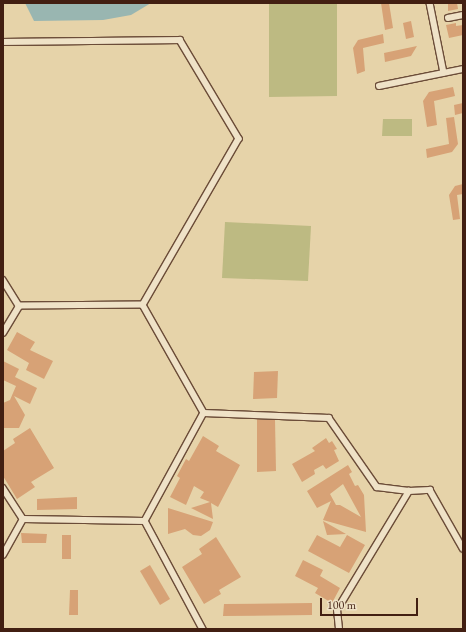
<!DOCTYPE html>
<html>
<head>
<meta charset="utf-8">
<style>
  body { margin:0 }
  #map { position:relative; width:466px; height:632px; overflow:hidden; background:#e6d3a9; font-family:"EB Garamond",serif }
  div>[style] { position:absolute }
  [style*='--x'] { left:calc(var(--x)*1px); top:calc(var(--y)*1px); width:calc(var(--w)*1px); rotate:calc(var(--a)*1deg) }
  .green>* { inset:0; background:#bdba82 }
  .water>* { inset:0; background:#99b6b1 }
  .building>* { inset:0; background:#d7a276 }
  .roads { filter:drop-shadow(1px 0 #6b4c38) drop-shadow(-1px 0 #6b4c38) drop-shadow(0 1px #6b4c38) drop-shadow(0 -1px #6b4c38) }
  .street>* { height:5.5px; margin:-2.75px; padding:0 2.75px; transform-origin:2.75px; border-radius:2.75px; background:#efe2c7 }
  span { translate:-50% -50%; white-space:nowrap; text-align:center; line-height:1.15; -webkit-text-stroke:3px #efe2c7; paint-order:stroke }
  .frame { position:absolute; inset:0; border:4px solid #421f12; pointer-events:none }
  .scale { position:absolute; left:320px; top:598px; width:98px; height:18px; box-sizing:border-box; border:2px solid #421f12; border-top:0; padding-left:5px; font-size:12px; line-height:14px; white-space:nowrap; color:#421f12; -webkit-text-stroke:3px #efe2c7; paint-order:stroke }
</style>
</head>
<body>
<div id="map">
  <div class="green">
    <i style="clip-path:polygon(269px 3px,337px 3px,337px 96px,269px 97px)"></i>
    <i style="clip-path:polygon(383px 119px,412px 119px,412px 136px,382px 136px)"></i>
    <i style="clip-path:polygon(225px 222px,311px 226px,308px 281px,222px 278px)"></i>
  </div>
  <div class="water">
    <i style="clip-path:polygon(25px 3px,151px 3px,131px 15px,103px 20px,34px 21px)"></i>
  </div>
  <div class="building">
    <i style="clip-path:polygon(381px 3px,389px 3px,393px 28px,385px 30px)"></i>
    <i style="clip-path:polygon(448px 3px,457px 3px,458px 9px,448px 11px)"></i>
    <i style="clip-path:polygon(411px 21px,414px 37px,406px 39px,403px 23px)"></i>
    <i style="clip-path:polygon(456px 23px,456px 26px,463px 25px,463px 35px,449px 38px,446px 25px)"></i>
    <i style="clip-path:polygon(383px 34px,384px 43px,363px 48px,365px 71px,357px 74px,353px 48px,358px 40px)"></i>
    <i style="clip-path:polygon(417px 46px,411px 56px,385px 62px,384px 53px)"></i>
    <i style="clip-path:polygon(453px 87px,455px 96px,434px 101px,437px 125px,427px 127px,423px 101px,429px 92px)"></i>
    <i style="clip-path:polygon(463px 103px,463px 113px,455px 115px,454px 105px)"></i>
    <i style="clip-path:polygon(454px 117px,458px 144px,452px 152px,427px 158px,426px 149px,449px 144px,446px 118px)"></i>
    <i style="clip-path:polygon(463px 184px,463px 194px,457px 195px,460px 219px,453px 220px,449px 195px,455px 186px)"></i>
    <i style="clip-path:polygon(17px 332px,35px 342px,30px 350px,53px 361px,44px 379px,26px 370px,29px 363px,7px 350px)"></i>
    <i style="clip-path:polygon(3px 361px,19px 369px,15px 377px,37px 388px,30px 404px,14px 396px,25px 415px,19px 428px,3px 428px,3px 403px,10px 400px,16px 386px,3px 380px)"></i>
    <i style="clip-path:polygon(278px 371px,277px 398px,253px 399px,254px 372px)"></i>
    <i style="clip-path:polygon(257px 419px,275px 420px,276px 471px,257px 472px)"></i>
    <i style="clip-path:polygon(30px 428px,54px 468px,31px 482px,35px 487px,17px 499px,3px 476px,3px 451px,15px 443px,13px 439px)"></i>
    <i style="clip-path:polygon(203px 436px,219px 446px,216px 451px,240px 465px,218px 507px,211px 503px,213px 519px,191px 508px,210px 502px,200px 498px,204px 492px,194px 486px,186px 505px,170px 497px,180px 478px,177px 476px,186px 459px,189px 461px)"></i>
    <i style="clip-path:polygon(326px 438px,329px 443px,332px 441px,337px 449px,334px 450px,339px 461px,326px 469px,323px 465px,314px 470px,315px 474px,302px 482px,292px 464px,315px 451px,312px 448px)"></i>
    <i style="clip-path:polygon(evenodd,348px 465px,352px 472px,349px 474px,355px 486px,358px 485px,364px 495px,366px 532px,323px 520px,331px 501px,317px 508px,307px 491px,348px 465px,343px 484px,361px 517px,340px 505px,336px 505px,330px 494px,343px 484px)"></i>
    <i style="clip-path:polygon(77px 497px,77px 509px,37px 510px,37px 499px)"></i>
    <i style="clip-path:polygon(168px 508px,213px 522px,210px 530px,201px 536px,193px 535px,185px 529px,168px 534px)"></i>
    <i style="clip-path:polygon(323px 521px,346px 534px,327px 535px)"></i>
    <i style="clip-path:polygon(21px 533px,47px 534px,46px 543px,22px 543px)"></i>
    <i style="clip-path:polygon(62px 535px,71px 535px,71px 559px,62px 559px)"></i>
    <i style="clip-path:polygon(317px 535px,340px 547px,347px 535px,365px 545px,349px 573px,308px 551px)"></i>
    <i style="clip-path:polygon(216px 537px,241px 577px,219px 590px,221px 594px,204px 604px,182px 567px,202px 554px,199px 549px)"></i>
    <i style="clip-path:polygon(303px 560px,323px 570px,320px 576px,340px 588px,332px 603px,315px 593px,318px 588px,295px 576px)"></i>
    <i style="clip-path:polygon(150px 565px,170px 599px,160px 605px,140px 571px)"></i>
    <i style="clip-path:polygon(70px 590px,78px 590px,78px 615px,69px 615px)"></i>
    <i style="clip-path:polygon(312px 603px,312px 615px,223px 616px,224px 604px)"></i>
  </div>
  <div class="roads">
    <div class="street">
      <i style="--x:430;--y:3;--w:71;--a:78.7"></i>
      <i style="--x:448;--y:18;--w:15;--a:-11"></i>
      <i style="--x:3;--y:42;--w:177;--a:-0.6"></i>
      <i style="--x:180;--y:40;--w:115;--a:59.2"></i>
      <i style="--x:239;--y:139;--w:192;--a:120"></i>
      <i style="--x:143;--y:305;--w:124;--a:179.5"></i>
      <i style="--x:379;--y:86;--w:86;--a:-11.4"></i>
      <i style="--x:3;--y:280;--w:31;--a:58"></i>
      <i style="--x:143;--y:305;--w:124;--a:60.5"></i>
      <i style="--x:204;--y:413;--w:123;--a:118.6"></i>
      <i style="--x:145;--y:521;--w:123;--a:61.8"></i>
      <i style="--x:3;--y:333;--w:31;--a:-59"></i>
      <i style="--x:204;--y:413;--w:125;--a:2.3"></i>
      <i style="--x:329;--y:418;--w:84;--a:55.2"></i>
      <i style="--x:377;--y:487;--w:32;--a:7"></i>
      <i style="--x:409;--y:491;--w:21;--a:-3"></i>
      <i style="--x:430;--y:490;--w:67;--a:60.4"></i>
      <i style="--x:3;--y:488;--w:37;--a:57"></i>
      <i style="--x:23;--y:519;--w:122;--a:0.9"></i>
      <i style="--x:3;--y:555;--w:41;--a:-60.9"></i>
      <i style="--x:339;--y:629;--w:19;--a:-96"></i>
      <i style="--x:337;--y:610;--w:139;--a:-58.8"></i>
    </div>
  </div>
  <div class="frame"></div>
  <div class="scale">100 m</div>
</div>
</body>
</html>
